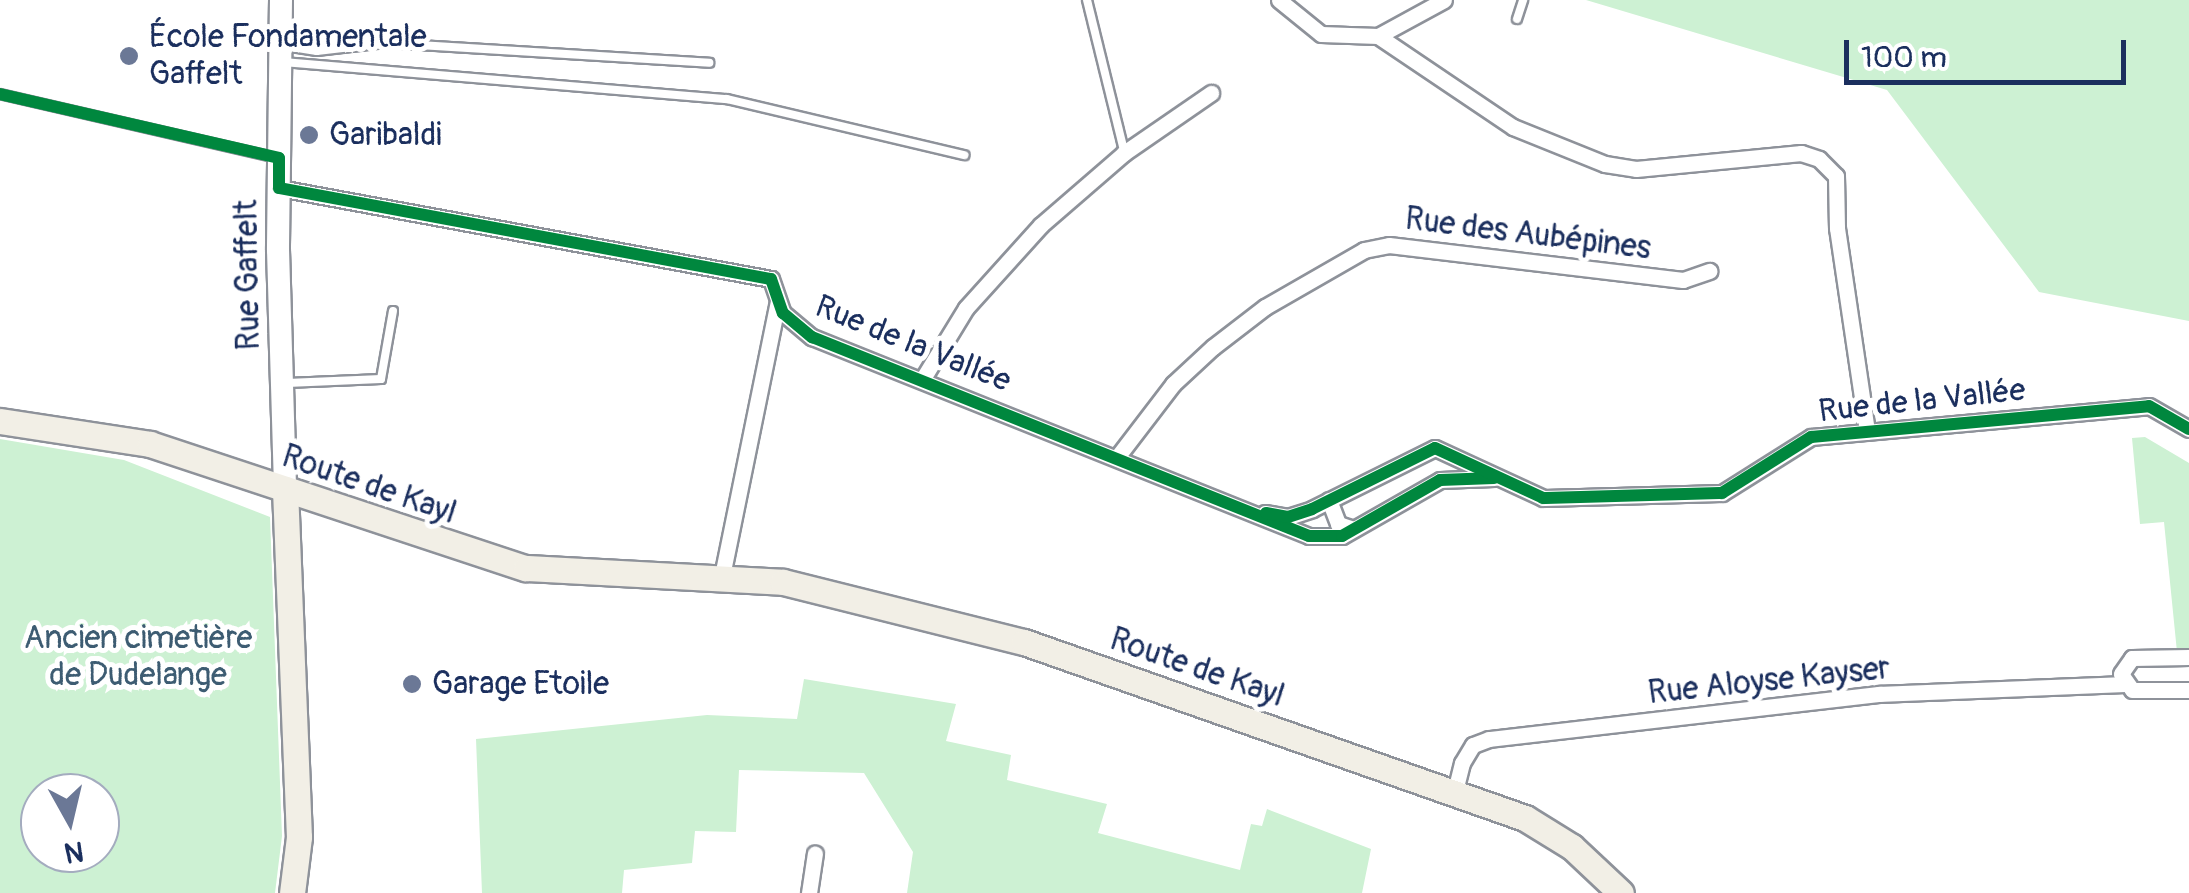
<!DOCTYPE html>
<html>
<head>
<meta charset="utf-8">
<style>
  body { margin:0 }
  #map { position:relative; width:2189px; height:893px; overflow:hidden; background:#fff; font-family:Pangolin,sans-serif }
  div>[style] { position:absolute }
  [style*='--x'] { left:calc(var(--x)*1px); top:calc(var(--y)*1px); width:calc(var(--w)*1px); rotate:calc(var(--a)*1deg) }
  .green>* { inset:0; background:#cdf1d3 }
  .roads { filter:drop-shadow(2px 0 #8e929a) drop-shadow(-2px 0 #8e929a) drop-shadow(0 2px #8e929a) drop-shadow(0 -2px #8e929a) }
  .service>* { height:8px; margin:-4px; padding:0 4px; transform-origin:4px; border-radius:4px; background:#fff }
  .minor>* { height:15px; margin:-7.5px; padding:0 7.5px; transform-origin:7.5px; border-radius:7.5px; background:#fff }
  .secondary>* { height:22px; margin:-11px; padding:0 11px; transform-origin:11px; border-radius:11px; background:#fff }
  .primary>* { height:25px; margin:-12.5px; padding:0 12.5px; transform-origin:12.5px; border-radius:12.5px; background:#f2efe6 }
  .cycleway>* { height:12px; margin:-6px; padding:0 6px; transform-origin:6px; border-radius:6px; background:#00873e }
  .dots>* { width:28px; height:28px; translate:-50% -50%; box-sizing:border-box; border:5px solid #fff; border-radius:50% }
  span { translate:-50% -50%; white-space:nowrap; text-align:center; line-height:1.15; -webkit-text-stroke:10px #fff; paint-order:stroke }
  .poi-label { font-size:32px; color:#1b2f5e }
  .left { translate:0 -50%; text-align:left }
  .street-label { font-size:32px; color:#1b2f5e }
  .park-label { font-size:32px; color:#3d5c72 }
  .north { position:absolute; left:20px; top:773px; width:100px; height:100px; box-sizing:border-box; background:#fff; border:2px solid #a4acbf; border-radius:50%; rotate:172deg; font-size:28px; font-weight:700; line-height:40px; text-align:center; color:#1b2f5e }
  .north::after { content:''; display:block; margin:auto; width:35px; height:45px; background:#6b7896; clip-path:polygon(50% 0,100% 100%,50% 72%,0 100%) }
  .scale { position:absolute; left:1844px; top:40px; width:282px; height:45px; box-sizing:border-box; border:5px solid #1b2f5e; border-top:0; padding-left:12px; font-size:30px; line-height:35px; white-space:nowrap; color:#1b2f5e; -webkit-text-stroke:8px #fff; paint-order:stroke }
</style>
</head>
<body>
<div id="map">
  <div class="green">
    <i style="clip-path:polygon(1586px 0,2189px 0,2189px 321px,2039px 292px,1887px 90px)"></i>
    <i style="clip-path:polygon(2145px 437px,2189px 463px,2189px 650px,2177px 652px,2164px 522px,2140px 524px,2132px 438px)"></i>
    <i style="clip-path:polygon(evenodd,0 439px,124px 460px,270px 517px,282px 836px,275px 893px,0 893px,0 439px,40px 793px,100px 793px,100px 853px,40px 853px,40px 793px)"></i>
    <i style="clip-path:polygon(804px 679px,956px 704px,946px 741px,1011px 755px,1007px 780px,1107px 804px,1098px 833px,1240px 870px,1251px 824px,1262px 826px,1267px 809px,1371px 849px,1362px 893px,907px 893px,913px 852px,864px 773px,739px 770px,736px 832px,695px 831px,692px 863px,624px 870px,622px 893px,482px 893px,476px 739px,707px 715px,797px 719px)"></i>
  </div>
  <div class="roads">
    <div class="service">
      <i style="--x:1087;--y:0;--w:155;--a:76.2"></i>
      <i style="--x:1517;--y:19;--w:20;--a:-72"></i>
      <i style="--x:285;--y:46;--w:32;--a:9"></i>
      <i style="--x:317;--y:51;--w:69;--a:-6.6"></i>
      <i style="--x:386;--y:43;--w:324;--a:3.5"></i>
      <i style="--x:283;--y:62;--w:446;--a:4.8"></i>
      <i style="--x:727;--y:99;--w:244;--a:13.3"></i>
      <i style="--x:0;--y:94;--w:280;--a:13"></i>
      <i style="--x:287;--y:383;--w:94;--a:-2.4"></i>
      <i style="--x:381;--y:379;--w:69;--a:-80"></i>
    </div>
    <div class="minor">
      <i style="--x:1279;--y:0;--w:54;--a:39"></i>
      <i style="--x:1321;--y:34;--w:57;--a:2"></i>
      <i style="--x:1378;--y:36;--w:163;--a:34"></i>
      <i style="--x:1513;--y:127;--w:99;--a:21.9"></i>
      <i style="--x:1605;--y:164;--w:31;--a:9"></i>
      <i style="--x:1636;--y:169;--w:166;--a:-5.5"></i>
      <i style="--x:1801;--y:153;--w:19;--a:18"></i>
      <i style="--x:1819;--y:159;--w:24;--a:45"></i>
      <i style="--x:1836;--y:176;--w:52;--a:88.9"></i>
      <i style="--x:1837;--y:228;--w:206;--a:81.6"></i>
      <i style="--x:1378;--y:36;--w:75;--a:-28.6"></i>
      <i style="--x:279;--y:188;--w:500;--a:10.48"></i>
      <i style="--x:771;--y:279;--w:36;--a:71"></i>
      <i style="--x:783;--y:313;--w:38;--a:40"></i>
      <i style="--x:812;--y:337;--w:535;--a:21.82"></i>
      <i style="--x:1309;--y:536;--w:33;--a:0"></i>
      <i style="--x:1342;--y:536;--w:113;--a:-29.7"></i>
      <i style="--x:1440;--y:480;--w:54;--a:-2.1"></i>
      <i style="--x:922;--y:380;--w:84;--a:-58.6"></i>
      <i style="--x:966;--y:308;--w:112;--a:-47.9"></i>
      <i style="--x:1041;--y:225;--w:110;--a:-40.9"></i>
      <i style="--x:1124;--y:153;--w:106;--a:-34.6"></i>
      <i style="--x:1118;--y:456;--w:91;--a:-52.6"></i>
      <i style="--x:1173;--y:384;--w:54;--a:-42.8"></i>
      <i style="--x:1213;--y:347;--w:66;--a:-37.6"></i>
      <i style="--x:1265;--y:307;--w:114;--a:-29.9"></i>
      <i style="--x:1364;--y:250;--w:25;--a:-11"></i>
      <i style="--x:1389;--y:245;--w:296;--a:6.8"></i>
      <i style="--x:1683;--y:280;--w:28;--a:-19"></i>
      <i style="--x:1329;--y:500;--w:26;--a:69"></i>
      <i style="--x:1338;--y:524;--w:16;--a:18"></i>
      <i style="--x:1265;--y:513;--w:23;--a:10"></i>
      <i style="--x:1288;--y:517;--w:25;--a:-18"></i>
      <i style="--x:1312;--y:509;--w:137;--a:-26.4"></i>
      <i style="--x:1435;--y:448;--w:119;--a:24.8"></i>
      <i style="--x:1543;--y:498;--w:179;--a:-1.6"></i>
      <i style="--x:1722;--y:493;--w:105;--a:-32.2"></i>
      <i style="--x:1811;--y:437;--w:339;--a:-5.2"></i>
      <i style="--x:2149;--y:406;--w:46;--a:29.9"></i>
      <i style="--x:722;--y:576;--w:281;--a:-78.5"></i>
      <i style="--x:2189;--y:657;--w:57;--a:179"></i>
      <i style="--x:2132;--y:658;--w:19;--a:125"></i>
      <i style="--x:2121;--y:674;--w:19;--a:55"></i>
      <i style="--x:2132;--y:690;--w:57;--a:0"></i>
      <i style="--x:1455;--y:791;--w:29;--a:-76"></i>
      <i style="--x:1462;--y:763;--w:21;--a:-59"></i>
      <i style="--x:1473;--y:745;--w:17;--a:-21"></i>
      <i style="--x:1489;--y:739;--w:393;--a:-6.6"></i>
      <i style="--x:1879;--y:694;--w:245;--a:-2.3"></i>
      <i style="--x:809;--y:893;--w:40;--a:-81.5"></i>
    </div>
    <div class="secondary">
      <i style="--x:281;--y:0;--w:250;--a:90.7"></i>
      <i style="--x:278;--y:250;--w:239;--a:88.3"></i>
    </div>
    <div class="primary">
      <i style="--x:0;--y:421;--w:152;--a:8.7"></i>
      <i style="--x:150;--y:444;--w:396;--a:18.3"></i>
      <i style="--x:526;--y:568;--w:257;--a:3.1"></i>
      <i style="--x:783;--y:582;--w:248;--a:14"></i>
      <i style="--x:1024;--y:642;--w:531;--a:19.36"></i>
      <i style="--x:1525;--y:818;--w:55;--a:31.7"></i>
      <i style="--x:1572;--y:847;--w:67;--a:43.2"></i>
      <i style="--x:285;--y:489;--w:348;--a:87.7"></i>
      <i style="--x:299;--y:837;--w:56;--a:97.1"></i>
    </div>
  </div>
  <div class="cycleway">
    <i style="--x:0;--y:94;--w:286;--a:12.9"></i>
    <i style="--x:279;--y:158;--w:30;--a:90"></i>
    <i style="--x:279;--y:188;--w:500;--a:10.48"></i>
    <i style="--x:771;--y:279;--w:36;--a:71"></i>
    <i style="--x:783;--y:313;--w:38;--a:40"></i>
    <i style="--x:812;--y:337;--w:535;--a:21.82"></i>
    <i style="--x:1309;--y:536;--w:33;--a:0"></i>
    <i style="--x:1342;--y:536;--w:113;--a:-29.7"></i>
    <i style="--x:1440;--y:480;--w:54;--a:-2.1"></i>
    <i style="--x:1266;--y:513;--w:22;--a:10"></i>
    <i style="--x:1288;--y:517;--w:25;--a:-18"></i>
    <i style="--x:1312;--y:509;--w:137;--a:-26.4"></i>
    <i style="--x:1435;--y:448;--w:119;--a:24.8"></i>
    <i style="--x:1543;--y:498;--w:179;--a:-1.6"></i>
    <i style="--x:1722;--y:493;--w:105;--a:-32.2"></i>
    <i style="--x:1811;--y:437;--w:339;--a:-5.2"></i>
    <i style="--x:2149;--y:406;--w:46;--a:29.9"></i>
  </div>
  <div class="dots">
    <i style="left:129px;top:56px;background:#6b7896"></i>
    <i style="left:309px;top:135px;background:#6b7896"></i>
    <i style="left:412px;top:684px;background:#6b7896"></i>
  </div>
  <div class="poi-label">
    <span class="left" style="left:149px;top:56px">École Fondamentale<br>Gaffelt</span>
    <span class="left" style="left:329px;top:135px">Garibaldi</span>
    <span class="left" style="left:432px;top:684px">Garage Etoile</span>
  </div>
  <div class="street-label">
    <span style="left:1528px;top:234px;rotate:7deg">Rue des Aubépines</span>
    <span style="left:248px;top:275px;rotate:-91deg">Rue Gaffelt</span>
    <span style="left:913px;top:344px;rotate:22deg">Rue de la Vallée</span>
    <span style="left:1922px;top:401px;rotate:-6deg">Rue de la Vallée</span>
    <span style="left:369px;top:485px;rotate:19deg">Route de Kayl</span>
    <span style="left:1197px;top:668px;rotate:19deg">Route de Kayl</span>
    <span style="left:1769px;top:681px;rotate:-6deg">Rue Aloyse Kayser</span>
  </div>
  <div class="park-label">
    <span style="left:138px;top:657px">Ancien cimetière<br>de Dudelange</span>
  </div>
  <div class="north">N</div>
  <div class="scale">100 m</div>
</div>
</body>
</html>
